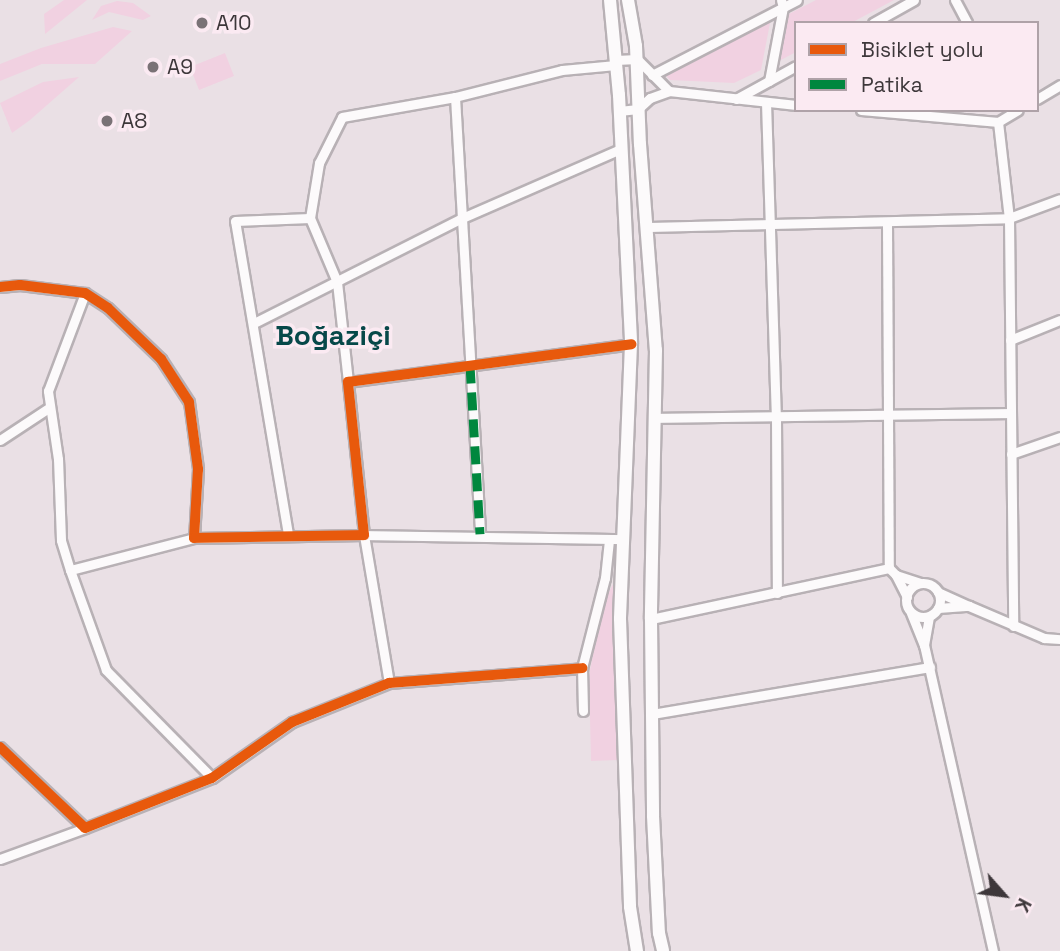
<!DOCTYPE html>
<html>
<head>
<meta charset="utf-8">
<style>
  body { margin:0 }
  #map { position:relative; width:1060px; height:951px; overflow:hidden; background:#eae0e5; font-family:"Space Grotesk",sans-serif }
  div>[style] { position:absolute }
  [style*='--x'] { left:calc(var(--x)*1px); top:calc(var(--y)*1px); width:calc(var(--w)*1px); rotate:calc(var(--a)*1deg) }
  .green>* { inset:0; background:#f1d1e1 }
  .roads { filter:drop-shadow(2px 0 #b8b1b5) drop-shadow(-2px 0 #b8b1b5) drop-shadow(0 2px #b8b1b5) drop-shadow(0 -2px #b8b1b5) }
  .minor>* { height:9px; margin:-4.5px; padding:0 4.5px; transform-origin:4.5px; border-radius:4.5px; background:#fcfafb }
  .minor>.ring { margin:-4.5px; padding:0; box-sizing:content-box; background:none; border:9px solid #fcfafb; border-radius:50% }
  .secondary>* { height:12px; margin:-6px; padding:0 6px; transform-origin:6px; border-radius:6px; background:#fcfafb }
  .quiet>* { height:9px; margin-top:-4.5px; transform-origin:0; background:repeating-linear-gradient(90deg,#00873e 0 18px,transparent 0 27px) }
  .cycleway>* { height:10px; margin:-5px; padding:0 5px; transform-origin:5px; border-radius:5px; background:#e8590c }
  .dots>* { width:19px; height:19px; translate:-50% -50%; box-sizing:border-box; border:4px solid #fbeaf2; border-radius:50% }
  span { translate:-50% -50%; white-space:nowrap; text-align:center; line-height:1.15; -webkit-text-stroke:7px #fbeaf2; paint-order:stroke }
  .poi-label { font-size:21px; color:#3d373a }
  .left { translate:0 -50%; text-align:left }
  .district-label { font-size:28px; color:#064849; font-weight:700 }
  .legend { position:absolute; left:794px; top:21px; width:245px; height:91px; box-sizing:border-box; background:#fbeaf2; border:2px solid #afa2a8; margin:0; padding:9px 12px; list-style:none; font-size:21px; color:#3d373a }
  .legend li { display:flex; align-items:center; gap:14px; height:35px }
  .legend b { width:35px; border:2px solid #afa2a8 }
  .north { position:absolute; left:969px; top:860px; width:70px; height:70px; -webkit-text-stroke:5px #fbeaf2; paint-order:stroke; rotate:118deg; font-size:19px; font-weight:700; line-height:28px; text-align:center; color:#3d373a }
  .north::after { content:''; display:block; margin:auto; width:24px; height:32px; background:#3d373a; clip-path:polygon(50% 0,100% 100%,50% 72%,0 100%) }
</style>
</head>
<body>
<div id="map">
  <div class="green">
    <i style="clip-path:polygon(64px 0,87px 0,45px 34px,44px 14px)"></i>
    <i style="clip-path:polygon(816px 0,894px 0,851px 23px,796px 23px,796px 52px,779px 61px,787px 15px)"></i>
    <i style="clip-path:polygon(117px 1px,133px 3px,151px 16px,143px 20px,109px 12px,92px 20px,101px 6px)"></i>
    <i style="clip-path:polygon(771px 18px,761px 70px,734px 83px,670px 80px,664px 74px)"></i>
    <i style="clip-path:polygon(113px 27px,132px 31px,95px 64px,42px 64px,0 81px,0 64px,41px 48px)"></i>
    <i style="clip-path:polygon(225px 53px,234px 76px,199px 90px,190px 67px)"></i>
    <i style="clip-path:polygon(79px 77px,30px 120px,12px 133px,0 103px,43px 82px)"></i>
    <i style="clip-path:polygon(615px 581px,618px 760px,591px 761px,589px 676px,602px 604px)"></i>
  </div>
  <div class="roads">
    <div class="minor">
      <i style="--x:955;--y:0;--w:26;--a:62"></i>
      <i style="--x:873;--y:23;--w:47;--a:-29.3"></i>
      <i style="--x:616;--y:60;--w:21;--a:-3"></i>
      <i style="--x:637;--y:59;--w:45;--a:45"></i>
      <i style="--x:669;--y:91;--w:128;--a:6.3"></i>
      <i style="--x:652;--y:75;--w:163;--a:-27.3"></i>
      <i style="--x:769;--y:81;--w:75;--a:-79.3"></i>
      <i style="--x:783;--y:7;--w:7;--a:-106"></i>
      <i style="--x:455;--y:97;--w:438;--a:86.7"></i>
      <i style="--x:736;--y:99;--w:68;--a:-28.8"></i>
      <i style="--x:1037;--y:99;--w:27;--a:-31"></i>
      <i style="--x:766;--y:102;--w:315;--a:88.2"></i>
      <i style="--x:776;--y:417;--w:176;--a:89.7"></i>
      <i style="--x:861;--y:110;--w:138;--a:5"></i>
      <i style="--x:998;--y:122;--w:23;--a:-31"></i>
      <i style="--x:619;--y:111;--w:19;--a:-6"></i>
      <i style="--x:638;--y:109;--w:16;--a:-43"></i>
      <i style="--x:650;--y:98;--w:20;--a:-20"></i>
      <i style="--x:998;--y:122;--w:97;--a:83.5"></i>
      <i style="--x:1009;--y:218;--w:408;--a:89.4"></i>
      <i style="--x:310;--y:218;--w:56;--a:-80.7"></i>
      <i style="--x:319;--y:163;--w:51;--a:-63.4"></i>
      <i style="--x:342;--y:117;--w:115;--a:-10"></i>
      <i style="--x:455;--y:97;--w:110;--a:-14.2"></i>
      <i style="--x:562;--y:70;--w:54;--a:-5.3"></i>
      <i style="--x:887;--y:222;--w:346;--a:89.7"></i>
      <i style="--x:649;--y:227;--w:360;--a:-1.4"></i>
      <i style="--x:1009;--y:218;--w:54;--a:-20.4"></i>
      <i style="--x:0;--y:287;--w:20;--a:-6"></i>
      <i style="--x:20;--y:285;--w:65;--a:7"></i>
      <i style="--x:85;--y:293;--w:27;--a:33"></i>
      <i style="--x:108;--y:308;--w:74;--a:43.9"></i>
      <i style="--x:161;--y:359;--w:51;--a:56.9"></i>
      <i style="--x:189;--y:402;--w:68;--a:82.3"></i>
      <i style="--x:198;--y:469;--w:69;--a:93.3"></i>
      <i style="--x:194;--y:538;--w:170;--a:-1"></i>
      <i style="--x:364;--y:535;--w:154;--a:-96"></i>
      <i style="--x:348;--y:382;--w:286;--a:-7.6"></i>
      <i style="--x:254;--y:323;--w:233;--a:-26.8"></i>
      <i style="--x:462;--y:218;--w:173;--a:-23.5"></i>
      <i style="--x:1010;--y:340;--w:54;--a:-21.8"></i>
      <i style="--x:653;--y:418;--w:356;--a:-0.8"></i>
      <i style="--x:0;--y:440;--w:60;--a:-33.4"></i>
      <i style="--x:1011;--y:454;--w:52;--a:-19.1"></i>
      <i style="--x:288;--y:534;--w:317;--a:-99.6"></i>
      <i style="--x:235;--y:221;--w:75;--a:-2.3"></i>
      <i style="--x:310;--y:218;--w:69;--a:67.1"></i>
      <i style="--x:337;--y:282;--w:101;--a:83.7"></i>
      <i style="--x:194;--y:538;--w:128;--a:165.5"></i>
      <i style="--x:70;--y:570;--w:106;--a:70.2"></i>
      <i style="--x:106;--y:670;--w:151;--a:45.5"></i>
      <i style="--x:70;--y:570;--w:31;--a:-107"></i>
      <i style="--x:61;--y:540;--w:81;--a:-92.1"></i>
      <i style="--x:58;--y:459;--w:69;--a:-98.4"></i>
      <i style="--x:48;--y:391;--w:105;--a:-69.3"></i>
      <i class="ring" style="left:906px;top:583px;width:25px;height:25px"></i>
      <i style="--x:907;--y:597;--w:25;--a:-117"></i>
      <i style="--x:896;--y:575;--w:25;--a:18"></i>
      <i style="--x:969;--y:606;--w:82;--a:23.1"></i>
      <i style="--x:1044;--y:638;--w:16;--a:4"></i>
      <i style="--x:938;--y:608;--w:31;--a:-4"></i>
      <i style="--x:969;--y:606;--w:34;--a:-156"></i>
      <i style="--x:911;--y:613;--w:35;--a:68"></i>
      <i style="--x:924;--y:645;--w:29;--a:-80"></i>
      <i style="--x:651;--y:619;--w:243;--a:-12.1"></i>
      <i style="--x:889;--y:568;--w:10;--a:45"></i>
      <i style="--x:924;--y:645;--w:314;--a:77.3"></i>
      <i style="--x:389;--y:683;--w:150;--a:-99.6"></i>
      <i style="--x:364;--y:535;--w:260;--a:0.9"></i>
      <i style="--x:583;--y:711;--w:43;--a:-91.3"></i>
      <i style="--x:582;--y:668;--w:93;--a:-75.7"></i>
      <i style="--x:605;--y:578;--w:39;--a:-84"></i>
      <i style="--x:652;--y:714;--w:282;--a:-9.6"></i>
      <i style="--x:0;--y:747;--w:117;--a:43.6"></i>
      <i style="--x:85;--y:828;--w:136;--a:-21.5"></i>
      <i style="--x:212;--y:778;--w:98;--a:-35"></i>
      <i style="--x:292;--y:722;--w:105;--a:-21.9"></i>
      <i style="--x:389;--y:683;--w:194;--a:-4.4"></i>
      <i style="--x:0;--y:859;--w:90;--a:-20"></i>
    </div>
    <div class="secondary">
      <i style="--x:610;--y:0;--w:95;--a:84.6"></i>
      <i style="--x:619;--y:95;--w:249;--a:87.2"></i>
      <i style="--x:631;--y:344;--w:275;--a:92.3"></i>
      <i style="--x:620;--y:619;--w:288;--a:88"></i>
      <i style="--x:630;--y:907;--w:45;--a:81"></i>
      <i style="--x:628;--y:0;--w:47;--a:80.1"></i>
      <i style="--x:636;--y:46;--w:98;--a:87.7"></i>
      <i style="--x:640;--y:144;--w:207;--a:85.6"></i>
      <i style="--x:656;--y:350;--w:269;--a:91.1"></i>
      <i style="--x:651;--y:619;--w:197;--a:89.4"></i>
      <i style="--x:653;--y:816;--w:117;--a:87.1"></i>
      <i style="--x:659;--y:933;--w:18;--a:77"></i>
    </div>
  </div>
  <div class="quiet">
    <i style="--x:470;--y:365;--w:169;--a:86.6"></i>
  </div>
  <div class="cycleway">
    <i style="--x:0;--y:287;--w:20;--a:-6"></i>
    <i style="--x:20;--y:285;--w:65;--a:7"></i>
    <i style="--x:85;--y:293;--w:27;--a:33"></i>
    <i style="--x:108;--y:308;--w:74;--a:43.9"></i>
    <i style="--x:161;--y:359;--w:51;--a:56.9"></i>
    <i style="--x:189;--y:402;--w:68;--a:82.3"></i>
    <i style="--x:198;--y:469;--w:69;--a:93.3"></i>
    <i style="--x:194;--y:538;--w:170;--a:-1"></i>
    <i style="--x:364;--y:535;--w:154;--a:-96"></i>
    <i style="--x:348;--y:382;--w:286;--a:-7.6"></i>
    <i style="--x:0;--y:747;--w:117;--a:43.6"></i>
    <i style="--x:85;--y:828;--w:136;--a:-21.5"></i>
    <i style="--x:212;--y:778;--w:98;--a:-35"></i>
    <i style="--x:292;--y:722;--w:105;--a:-21.9"></i>
    <i style="--x:389;--y:683;--w:194;--a:-4.4"></i>
  </div>
  <div class="dots">
    <i style="left:202px;top:23px;background:#7a7276"></i>
    <i style="left:153px;top:67px;background:#7a7276"></i>
    <i style="left:107px;top:121px;background:#7a7276"></i>
  </div>
  <div class="poi-label">
    <span class="left" style="left:216px;top:23px">A10</span>
    <span class="left" style="left:167px;top:67px">A9</span>
    <span class="left" style="left:121px;top:121px">A8</span>
  </div>
  <div class="district-label">
    <span style="left:333px;top:335px">Boğaziçi</span>
  </div>
  <ul class="legend">
  <li><b style="height:9px;background:#e8590c"></b>Bisiklet yolu</li>
  <li><b style="height:9px;background:#00873e"></b>Patika</li>
  </ul>
  <div class="north">K</div>
</div>
</body>
</html>
